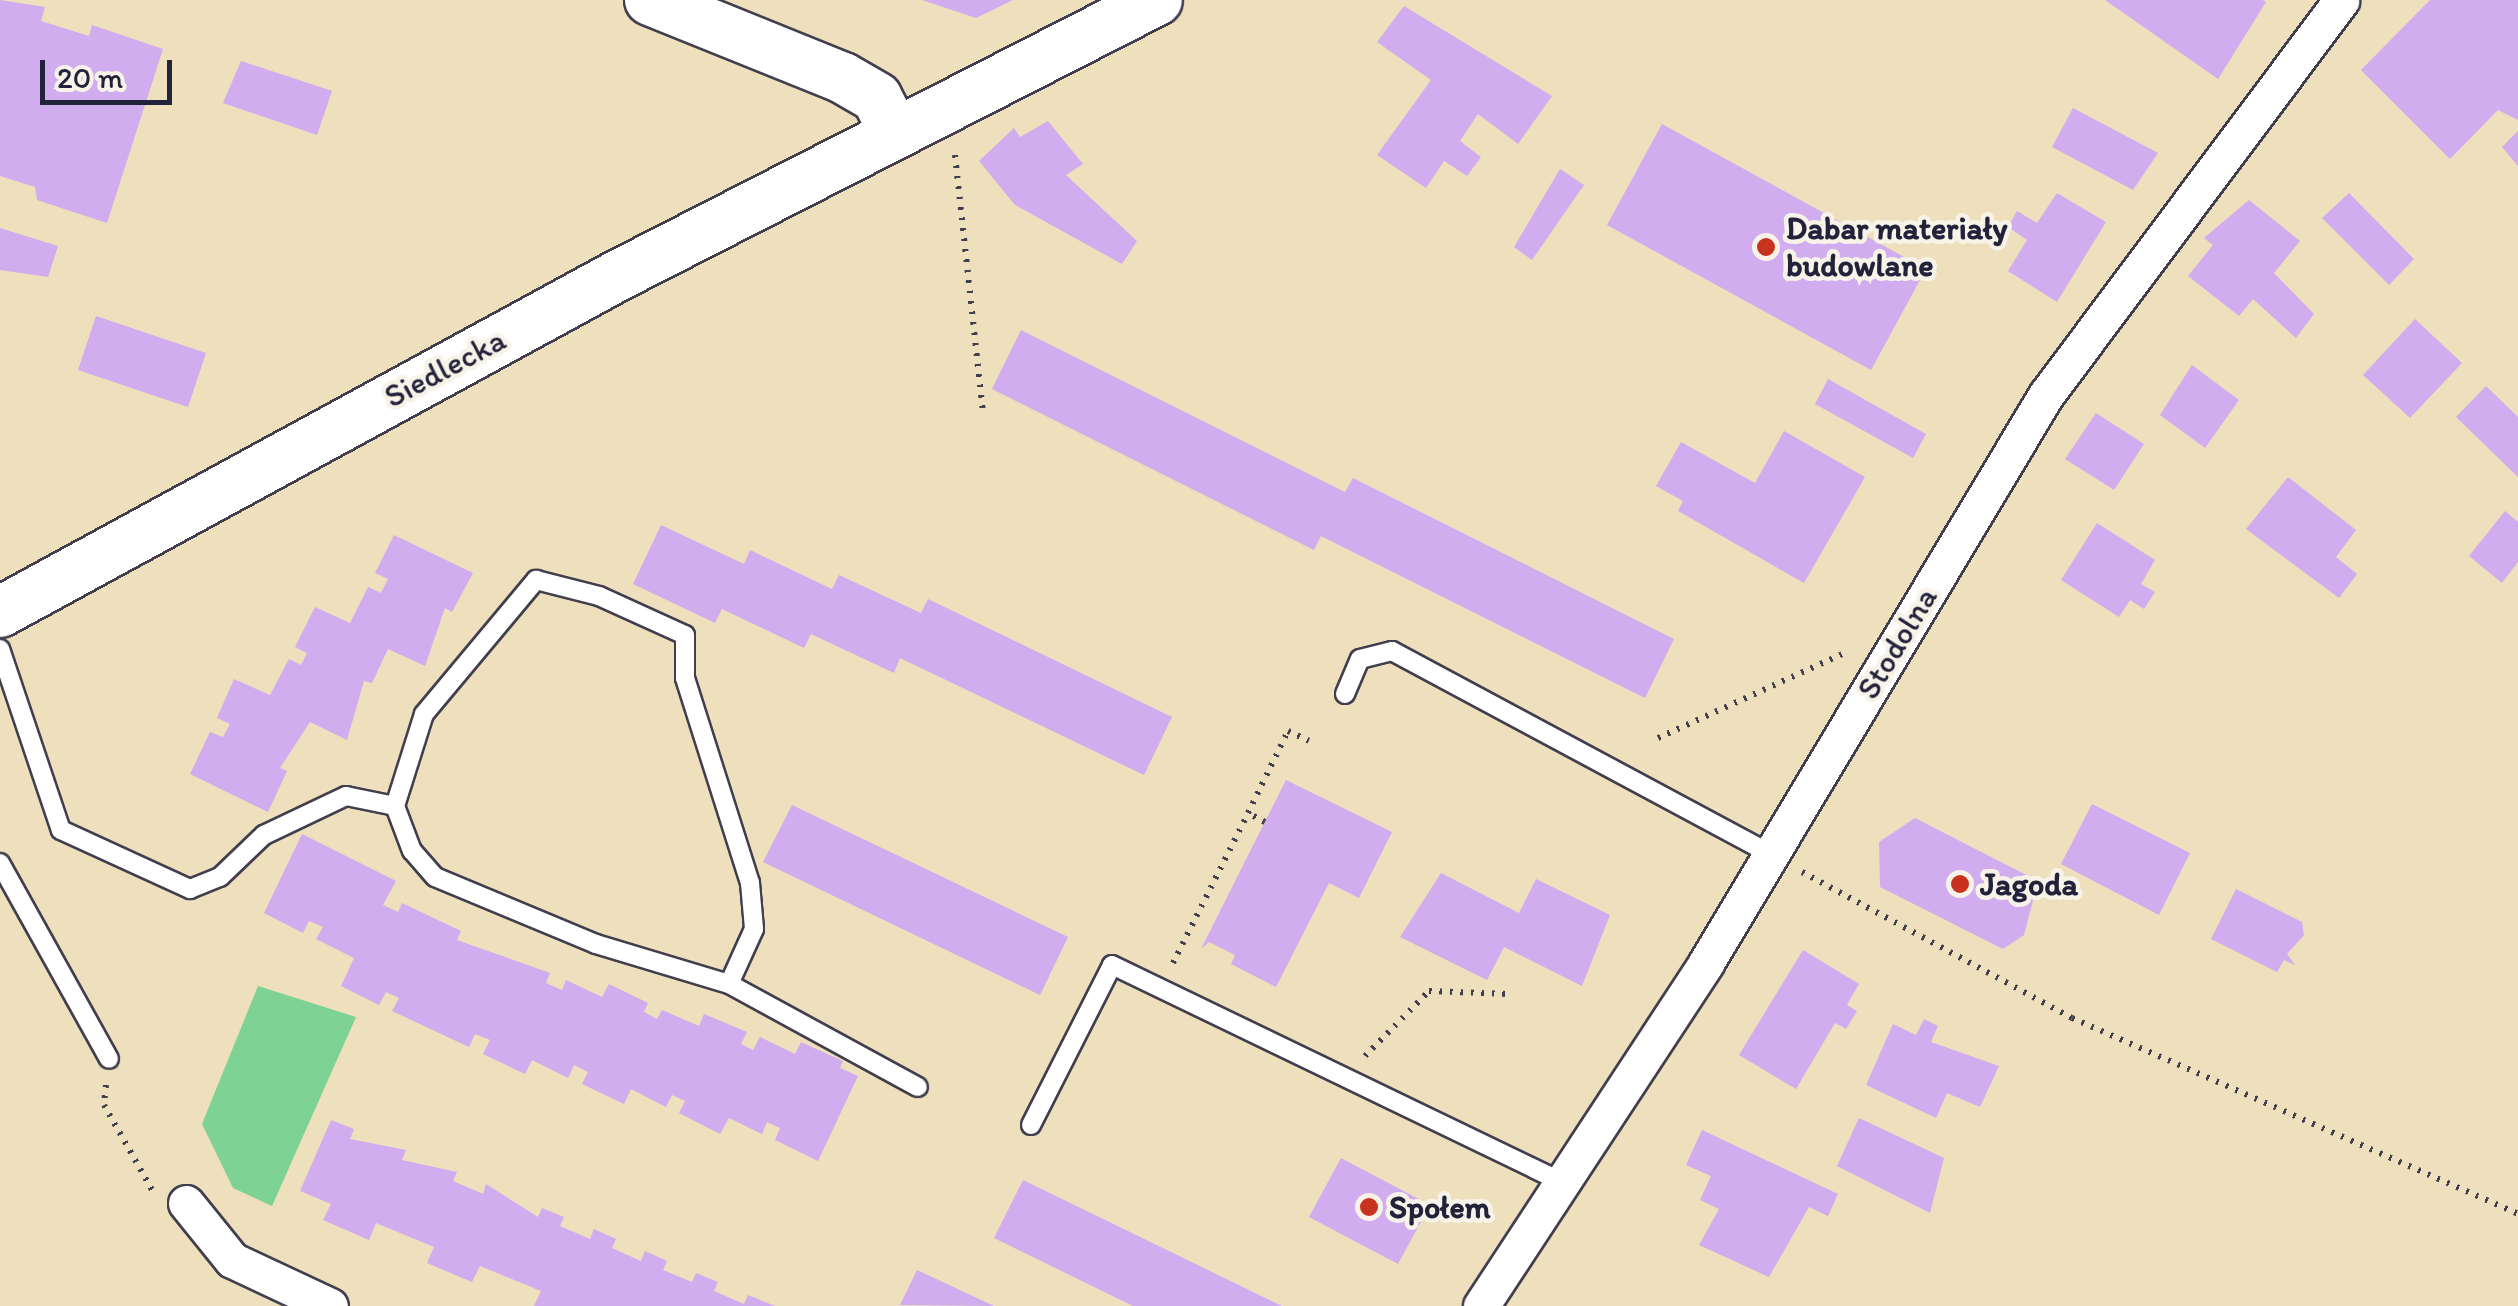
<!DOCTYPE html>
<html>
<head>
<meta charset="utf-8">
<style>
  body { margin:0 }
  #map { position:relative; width:2518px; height:1306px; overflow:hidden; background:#eedfbd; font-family:Itim,sans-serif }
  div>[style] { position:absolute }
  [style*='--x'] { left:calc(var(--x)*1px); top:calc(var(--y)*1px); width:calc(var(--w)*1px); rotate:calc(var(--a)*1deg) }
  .green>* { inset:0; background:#7ed294 }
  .building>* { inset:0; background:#d1acef }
  .path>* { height:6px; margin-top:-3px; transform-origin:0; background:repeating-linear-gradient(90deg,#413e4e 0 2.5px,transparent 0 10.5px) }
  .roads { filter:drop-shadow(2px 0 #413e4e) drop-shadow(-2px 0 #413e4e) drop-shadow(0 2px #413e4e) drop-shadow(0 -2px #413e4e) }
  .lane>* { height:18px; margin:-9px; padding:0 9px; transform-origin:9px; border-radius:9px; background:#fff }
  .street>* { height:35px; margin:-17.5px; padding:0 17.5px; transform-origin:17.5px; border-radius:17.5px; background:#fff }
  .secondary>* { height:50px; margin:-25px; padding:0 25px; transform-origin:25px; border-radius:25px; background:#fff }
  .dots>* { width:28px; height:28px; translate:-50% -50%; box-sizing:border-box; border:5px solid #f7f3e8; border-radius:50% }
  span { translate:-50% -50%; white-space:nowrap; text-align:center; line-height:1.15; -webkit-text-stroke:9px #f7f3e8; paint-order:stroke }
  .poi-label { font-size:32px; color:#22223b; font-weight:700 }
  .left { translate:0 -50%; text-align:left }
  .street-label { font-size:32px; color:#22223b }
  .scale { position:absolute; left:40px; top:60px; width:132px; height:45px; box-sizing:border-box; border:5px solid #22223b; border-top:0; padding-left:12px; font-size:30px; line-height:35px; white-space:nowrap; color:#22223b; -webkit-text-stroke:8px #f7f3e8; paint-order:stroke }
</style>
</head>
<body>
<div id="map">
  <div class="green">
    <i style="clip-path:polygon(258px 986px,356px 1017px,272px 1206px,233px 1188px,202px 1124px)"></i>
  </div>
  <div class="building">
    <i style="clip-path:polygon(0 0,45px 7px,41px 21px,89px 36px,92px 25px,163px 49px,107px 223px,37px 200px,35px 187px,0 176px)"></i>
    <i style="clip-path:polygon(922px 0,1013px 0,976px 18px)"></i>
    <i style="clip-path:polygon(2105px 0,2263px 0,2266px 2px,2218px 79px)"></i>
    <i style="clip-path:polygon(2430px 0,2518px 0,2518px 120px,2498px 110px,2450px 159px,2361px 70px)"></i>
    <i style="clip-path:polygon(1404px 6px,1552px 96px,1518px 144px,1478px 114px,1460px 141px,1481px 157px,1467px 176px,1444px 161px,1426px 188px,1377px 155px,1431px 80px,1377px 42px)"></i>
    <i style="clip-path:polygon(241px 61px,332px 91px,317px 135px,223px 103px)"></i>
    <i style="clip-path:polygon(2073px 108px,2158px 153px,2133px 190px,2052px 147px)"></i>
    <i style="clip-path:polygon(1048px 121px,1083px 164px,1066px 175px,1137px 241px,1122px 264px,1015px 205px,979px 161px,1014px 128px,1020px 137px)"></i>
    <i style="clip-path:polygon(1662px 124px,1926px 269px,1871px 370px,1607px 225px)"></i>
    <i style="clip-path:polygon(2518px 131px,2518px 166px,2502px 147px)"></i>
    <i style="clip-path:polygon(1560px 169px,1584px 185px,1532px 260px,1514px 247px)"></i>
    <i style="clip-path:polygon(2057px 193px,2106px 222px,2057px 302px,2008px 271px,2027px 240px,2008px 227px,2017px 211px,2037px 223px)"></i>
    <i style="clip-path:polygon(2349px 193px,2414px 259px,2389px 285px,2322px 218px)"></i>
    <i style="clip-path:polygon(2249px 200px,2300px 241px,2274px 273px,2314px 314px,2296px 338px,2253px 299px,2239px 316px,2188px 276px,2213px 245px,2204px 238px)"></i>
    <i style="clip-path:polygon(0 228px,58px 246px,48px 277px,0 270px)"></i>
    <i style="clip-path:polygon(96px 316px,206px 353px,188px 407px,78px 370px)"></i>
    <i style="clip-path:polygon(2415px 319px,2462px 363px,2410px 418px,2363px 375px)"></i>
    <i style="clip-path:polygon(1021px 330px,1345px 492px,1353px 478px,1674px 639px,1645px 698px,1321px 536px,1314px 550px,992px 389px)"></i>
    <i style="clip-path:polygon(2192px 365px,2239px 400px,2205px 448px,2160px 415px)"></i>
    <i style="clip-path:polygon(1828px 379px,1926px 434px,1913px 458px,1815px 404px)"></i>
    <i style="clip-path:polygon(2486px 386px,2518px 417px,2518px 477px,2456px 417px)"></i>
    <i style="clip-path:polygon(2096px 413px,2144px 444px,2114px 490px,2065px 459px)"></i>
    <i style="clip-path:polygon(1784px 431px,1865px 477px,1804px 583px,1678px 511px,1683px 501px,1656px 486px,1681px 442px,1755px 483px)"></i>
    <i style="clip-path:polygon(2288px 477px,2356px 530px,2336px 557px,2357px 574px,2339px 598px,2246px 529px)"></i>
    <i style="clip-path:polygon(2505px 511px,2518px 522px,2518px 562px,2502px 583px,2469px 556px)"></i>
    <i style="clip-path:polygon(2097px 523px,2155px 560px,2141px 584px,2155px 592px,2144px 609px,2130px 600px,2119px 617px,2061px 580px)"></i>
    <i style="clip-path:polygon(661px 525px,744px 564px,750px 550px,832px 589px,839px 575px,921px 613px,928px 599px,1172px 717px,1144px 775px,900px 658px,894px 673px,811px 634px,804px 648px,722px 609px,715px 623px,633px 584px)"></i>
    <i style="clip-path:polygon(394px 535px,473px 573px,452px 612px,445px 608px,425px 666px,388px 649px,372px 683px,364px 681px,347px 740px,310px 722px,280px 768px,287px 771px,268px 812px,190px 774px,210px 732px,223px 737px,230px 724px,217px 718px,234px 679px,270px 695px,289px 659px,301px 665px,307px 653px,295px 647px,315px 607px,350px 623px,368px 587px,381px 593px,388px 579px,375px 573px)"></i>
    <i style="clip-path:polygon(1286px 780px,1392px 832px,1359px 898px,1329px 883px,1276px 987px,1231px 964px,1235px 955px,1209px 942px,1201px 949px)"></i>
    <i style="clip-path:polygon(2092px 804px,2190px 853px,2159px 915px,2061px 864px)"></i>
    <i style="clip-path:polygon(792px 805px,1068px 937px,1040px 995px,763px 862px)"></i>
    <i style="clip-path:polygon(1915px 818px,2038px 881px,2024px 935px,2003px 949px,1880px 887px,1879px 842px)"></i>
    <i style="clip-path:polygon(302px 834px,396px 881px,383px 905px,398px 912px,402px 903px,461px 931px,457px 940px,550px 973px,546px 983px,562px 990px,566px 980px,602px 997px,609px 984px,648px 1003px,644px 1012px,657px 1019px,662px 1010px,699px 1026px,704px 1014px,747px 1032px,741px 1044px,753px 1050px,760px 1037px,795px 1054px,801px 1042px,843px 1061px,840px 1068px,858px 1076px,818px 1161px,775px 1140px,780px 1128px,767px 1122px,762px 1134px,729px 1118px,720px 1134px,679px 1113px,685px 1101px,672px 1095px,666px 1107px,631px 1089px,624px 1104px,582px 1084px,588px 1072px,574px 1065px,568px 1078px,532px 1060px,525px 1074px,483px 1054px,490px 1040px,475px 1034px,469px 1047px,392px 1011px,399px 998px,386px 992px,379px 1005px,341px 986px,354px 958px,316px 939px,323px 927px,309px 921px,303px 933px,264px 913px)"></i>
    <i style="clip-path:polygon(1441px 873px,1519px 913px,1536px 879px,1610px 915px,1582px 986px,1504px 947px,1487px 980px,1400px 937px)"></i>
    <i style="clip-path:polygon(2236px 889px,2302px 922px,2304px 935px,2287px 954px,2295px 965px,2284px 960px,2277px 972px,2211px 939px)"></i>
    <i style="clip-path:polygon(1803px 950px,1859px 984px,1847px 1005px,1857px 1011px,1846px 1029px,1835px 1023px,1796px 1089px,1739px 1055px)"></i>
    <i style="clip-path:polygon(1924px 1019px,1938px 1026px,1931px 1042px,1999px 1066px,1980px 1107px,1947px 1093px,1936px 1118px,1866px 1085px,1893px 1024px,1916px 1035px)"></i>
    <i style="clip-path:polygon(1859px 1118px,1944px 1158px,1930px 1213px,1837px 1166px)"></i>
    <i style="clip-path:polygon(331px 1120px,354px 1129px,350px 1139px,406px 1150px,402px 1160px,457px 1172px,453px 1181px,483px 1194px,486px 1184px,538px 1217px,542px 1208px,564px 1217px,560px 1226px,590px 1239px,594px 1229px,616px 1239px,612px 1248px,641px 1261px,645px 1251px,667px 1261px,663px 1270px,692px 1282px,696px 1273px,718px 1282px,714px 1291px,744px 1304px,748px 1295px,775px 1306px,534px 1306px,541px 1291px,480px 1266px,472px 1282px,427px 1263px,434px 1247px,376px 1223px,369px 1240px,323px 1220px,331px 1204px,300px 1191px)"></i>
    <i style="clip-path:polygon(1702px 1130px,1838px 1194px,1828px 1216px,1809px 1207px,1769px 1277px,1699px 1245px,1719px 1209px,1700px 1200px,1711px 1176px,1686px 1165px)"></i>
    <i style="clip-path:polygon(1341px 1158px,1430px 1205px,1398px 1264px,1309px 1217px)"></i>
    <i style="clip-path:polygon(1023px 1180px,1282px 1306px,1133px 1306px,994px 1238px)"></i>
    <i style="clip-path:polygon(917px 1270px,994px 1306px,900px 1305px)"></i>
  </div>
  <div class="path">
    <i style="--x:955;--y:155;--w:259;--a:83.8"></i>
    <i style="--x:1658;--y:738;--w:202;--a:-24.5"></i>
    <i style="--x:1265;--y:822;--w:19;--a:-152"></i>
    <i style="--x:1248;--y:813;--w:91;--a:-64"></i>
    <i style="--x:1288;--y:731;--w:23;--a:25"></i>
    <i style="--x:1802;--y:872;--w:307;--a:28.4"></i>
    <i style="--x:2072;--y:1018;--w:487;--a:23.7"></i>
    <i style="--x:1173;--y:963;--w:168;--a:-63.4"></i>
    <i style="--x:1365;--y:1056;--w:91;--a:-45.4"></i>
    <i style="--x:1429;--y:991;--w:80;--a:2.1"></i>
    <i style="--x:106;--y:1085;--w:20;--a:96"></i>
    <i style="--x:104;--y:1105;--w:98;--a:60.5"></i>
  </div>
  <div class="roads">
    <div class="lane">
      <i style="--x:536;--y:580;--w:65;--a:14.3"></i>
      <i style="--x:599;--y:596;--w:94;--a:24.4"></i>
      <i style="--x:685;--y:635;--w:43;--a:90"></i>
      <i style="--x:685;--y:678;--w:215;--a:72.4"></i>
      <i style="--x:750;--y:883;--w:46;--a:85"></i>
      <i style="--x:754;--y:929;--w:60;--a:114.4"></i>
      <i style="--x:729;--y:984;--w:139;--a:-163.3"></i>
      <i style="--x:596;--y:944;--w:174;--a:-157.4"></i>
      <i style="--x:435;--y:877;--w:35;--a:-131"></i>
      <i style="--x:412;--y:851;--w:48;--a:-110.7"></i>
      <i style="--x:395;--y:806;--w:96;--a:-72.5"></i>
      <i style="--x:424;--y:714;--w:175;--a:-50.1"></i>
      <i style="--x:0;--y:649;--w:191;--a:71.4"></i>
      <i style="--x:61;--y:830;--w:142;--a:24.6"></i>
      <i style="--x:190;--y:889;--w:32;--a:-22"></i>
      <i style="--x:220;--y:877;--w:61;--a:-43.7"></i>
      <i style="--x:264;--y:835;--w:91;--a:-25.4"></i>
      <i style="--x:346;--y:796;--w:50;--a:11.5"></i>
      <i style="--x:1345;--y:694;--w:38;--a:-67"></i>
      <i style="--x:1360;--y:659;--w:33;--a:-14"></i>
      <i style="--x:1392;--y:651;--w:428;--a:28.2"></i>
      <i style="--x:0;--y:863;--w:224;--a:60.9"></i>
      <i style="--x:729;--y:984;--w:215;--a:28.6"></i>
      <i style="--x:1031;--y:1125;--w:179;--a:-63.1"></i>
      <i style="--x:1112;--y:965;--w:502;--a:25.75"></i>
    </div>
    <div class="street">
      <i style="--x:186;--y:1203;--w:73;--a:51.1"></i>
      <i style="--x:232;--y:1260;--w:108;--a:25.1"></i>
      <i style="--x:1481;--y:1306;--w:410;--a:-56.7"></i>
      <i style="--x:1706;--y:963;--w:662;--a:-59.1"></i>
      <i style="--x:2046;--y:395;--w:493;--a:-53.2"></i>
    </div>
    <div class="secondary">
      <i style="--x:650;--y:0;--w:208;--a:22"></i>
      <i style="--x:843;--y:78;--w:39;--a:30"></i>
      <i style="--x:877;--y:98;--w:37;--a:63"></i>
      <i style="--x:0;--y:612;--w:705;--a:-28.57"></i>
      <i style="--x:619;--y:275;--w:604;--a:-27.07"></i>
    </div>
  </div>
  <div class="dots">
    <i style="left:1766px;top:247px;background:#c8321e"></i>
    <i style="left:1960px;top:884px;background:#c8321e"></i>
    <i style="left:1369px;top:1207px;background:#c8321e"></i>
  </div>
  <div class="poi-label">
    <span class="left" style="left:1786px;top:247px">Dabar materiały<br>budowlane</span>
    <span class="left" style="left:1980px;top:884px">Jagoda</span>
    <span class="left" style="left:1389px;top:1207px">Społem</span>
  </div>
  <div class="street-label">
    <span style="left:445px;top:368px;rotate:-28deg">Siedlecka</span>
    <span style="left:1897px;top:643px;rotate:-59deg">Stodolna</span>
  </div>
  <div class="scale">20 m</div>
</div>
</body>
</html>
